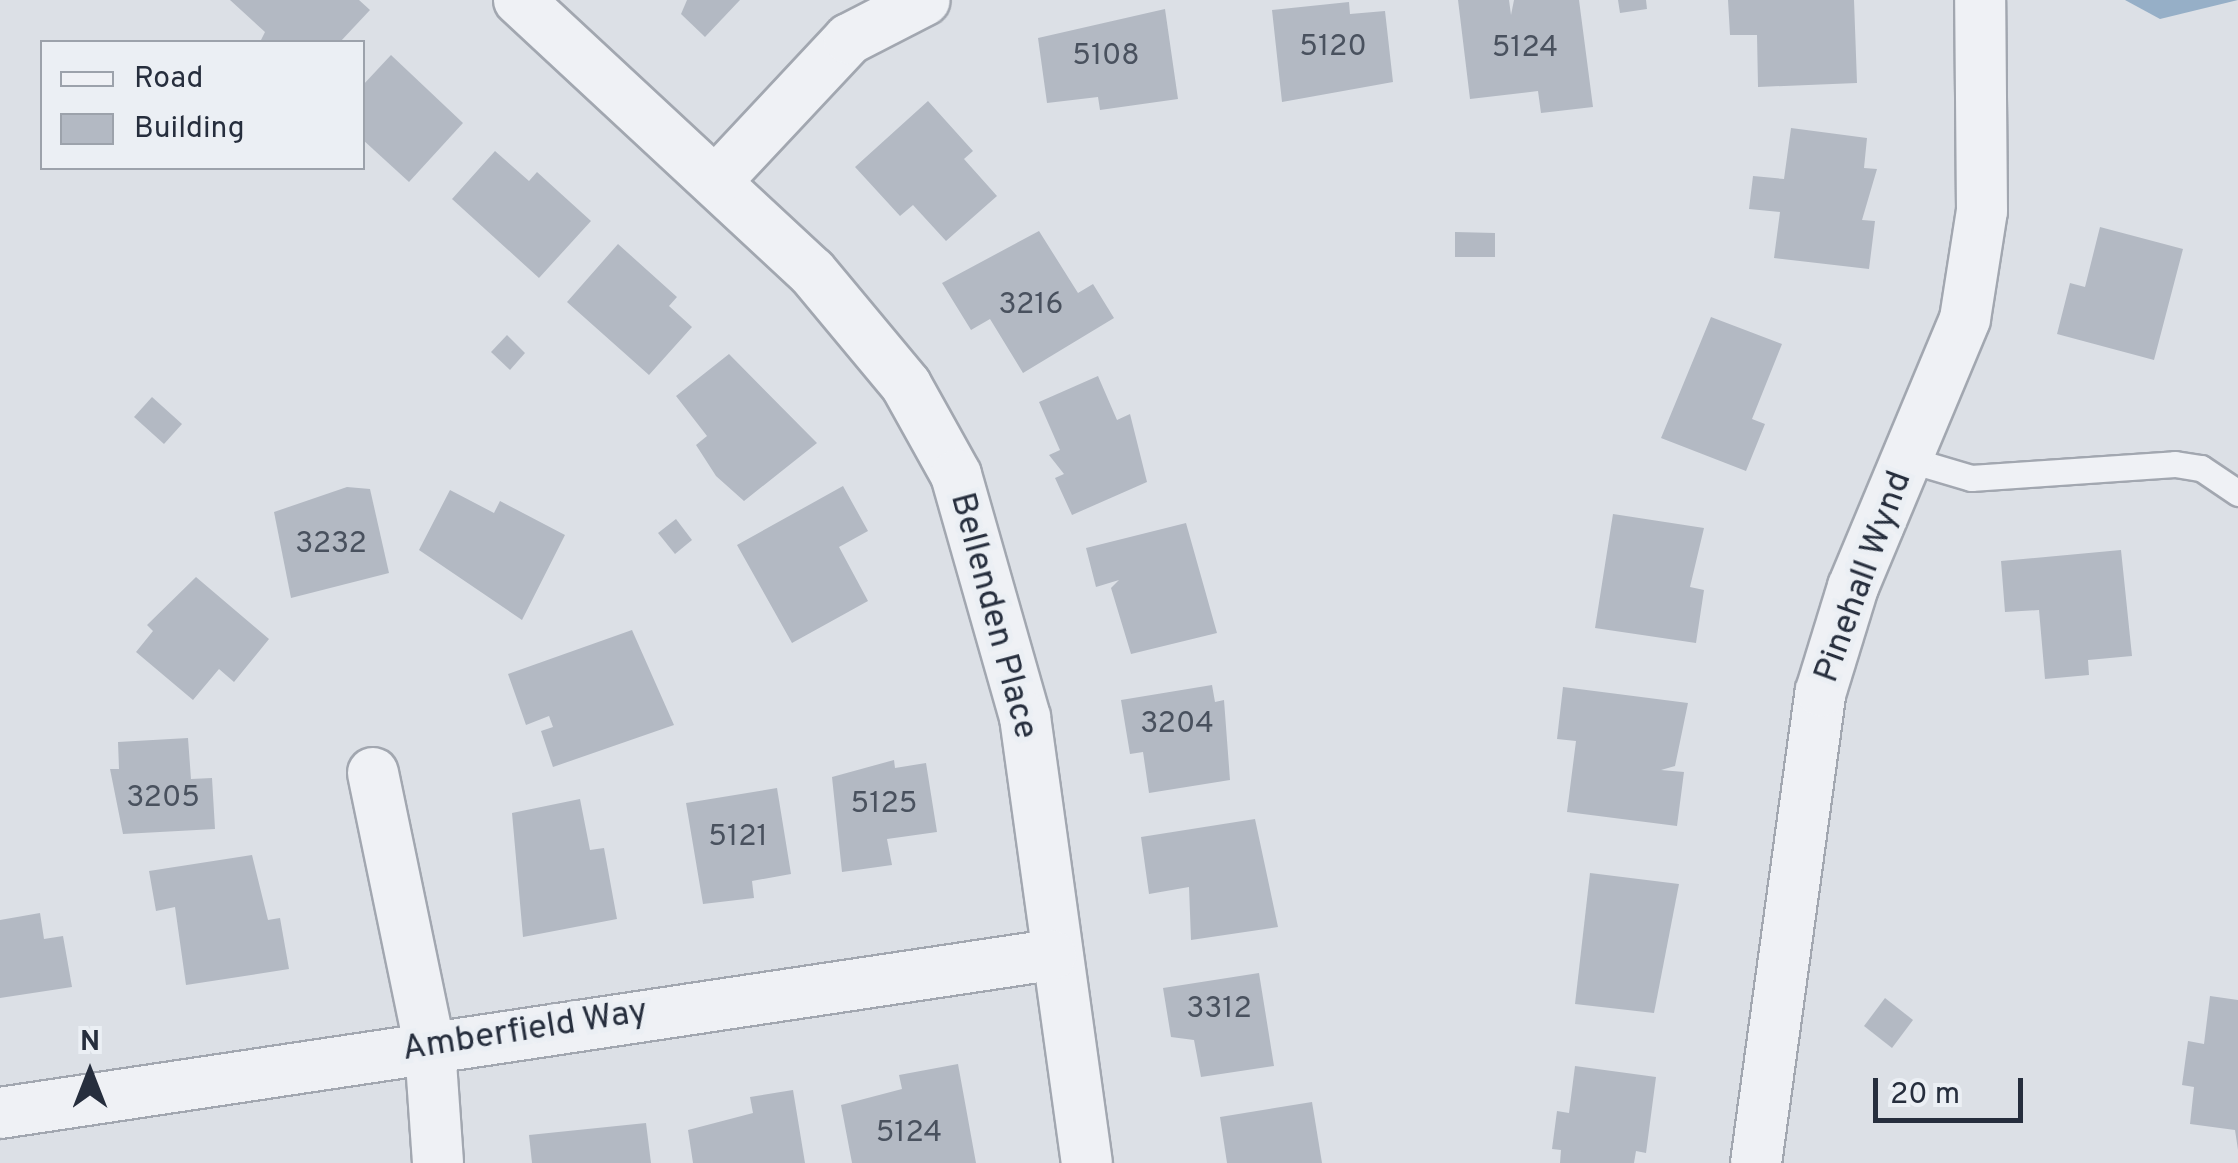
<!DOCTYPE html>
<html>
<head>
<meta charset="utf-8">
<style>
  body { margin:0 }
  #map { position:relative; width:2238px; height:1163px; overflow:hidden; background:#dce0e6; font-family:Overpass,sans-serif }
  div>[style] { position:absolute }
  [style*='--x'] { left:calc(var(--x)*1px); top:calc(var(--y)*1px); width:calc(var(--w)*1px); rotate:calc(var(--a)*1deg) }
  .water>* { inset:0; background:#96afc7 }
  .building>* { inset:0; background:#b3b9c3 }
  .roads { filter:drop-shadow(2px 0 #a2a7b0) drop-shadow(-2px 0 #a2a7b0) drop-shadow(0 2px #a2a7b0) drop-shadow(0 -2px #a2a7b0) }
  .service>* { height:25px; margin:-12.5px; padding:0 12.5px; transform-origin:12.5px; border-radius:12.5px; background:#eff1f5 }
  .minor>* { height:50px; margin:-25px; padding:0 25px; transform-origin:25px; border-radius:25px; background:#eff1f5 }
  span { translate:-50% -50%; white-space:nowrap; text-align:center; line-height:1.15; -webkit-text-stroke:10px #ebeff4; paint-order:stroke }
  .number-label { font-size:30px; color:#49515e }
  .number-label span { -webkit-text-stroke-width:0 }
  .street-label { font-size:35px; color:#262e3d }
  .legend { position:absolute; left:40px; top:40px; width:325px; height:130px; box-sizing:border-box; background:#ebeff4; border:2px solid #9ca2ab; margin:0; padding:12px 18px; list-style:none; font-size:30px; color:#262e3d }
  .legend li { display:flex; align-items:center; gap:20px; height:50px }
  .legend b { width:50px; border:2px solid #9ca2ab }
  .north { position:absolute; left:40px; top:1023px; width:100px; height:100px; -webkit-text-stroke:8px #ebeff4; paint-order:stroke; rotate:0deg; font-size:28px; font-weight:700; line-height:40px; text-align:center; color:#262e3d }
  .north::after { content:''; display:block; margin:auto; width:35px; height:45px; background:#262e3d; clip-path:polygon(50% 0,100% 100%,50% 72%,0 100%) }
  .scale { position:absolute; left:1873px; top:1078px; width:150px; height:45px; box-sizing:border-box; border:5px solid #262e3d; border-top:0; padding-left:12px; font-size:30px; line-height:35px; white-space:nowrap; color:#262e3d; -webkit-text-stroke:8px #ebeff4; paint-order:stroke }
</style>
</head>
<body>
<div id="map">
  <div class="water">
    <i style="clip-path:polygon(2125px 0,2238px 0,2160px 19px)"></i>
  </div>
  <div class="building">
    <i style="clip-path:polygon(230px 0,359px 0,370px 10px,340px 42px,260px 42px,265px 32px)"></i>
    <i style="clip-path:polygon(687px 0,740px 0,705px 37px,681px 14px)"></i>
    <i style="clip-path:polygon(1458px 0,1509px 0,1511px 15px,1514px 0,1579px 0,1593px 107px,1541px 113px,1538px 91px,1470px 99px)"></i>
    <i style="clip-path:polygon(1618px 0,1646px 0,1647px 9px,1620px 13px)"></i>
    <i style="clip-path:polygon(1728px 0,1854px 0,1857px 83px,1758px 87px,1757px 35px,1730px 35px)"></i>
    <i style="clip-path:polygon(1349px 2px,1350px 14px,1385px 11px,1393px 82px,1282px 102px,1272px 10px)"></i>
    <i style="clip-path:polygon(1165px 9px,1178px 99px,1100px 110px,1098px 97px,1047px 103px,1038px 38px)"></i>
    <i style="clip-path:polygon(391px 55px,463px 123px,409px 182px,362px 139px,362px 86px)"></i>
    <i style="clip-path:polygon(928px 101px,973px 151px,964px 159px,997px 196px,946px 241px,913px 205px,900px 216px,855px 167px)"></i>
    <i style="clip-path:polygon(1791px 128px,1867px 138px,1864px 168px,1877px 169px,1862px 220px,1875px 221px,1869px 269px,1774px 258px,1780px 212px,1749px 209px,1753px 176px,1784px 179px)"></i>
    <i style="clip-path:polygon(495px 151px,529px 181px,537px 172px,591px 221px,539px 278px,452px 199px)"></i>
    <i style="clip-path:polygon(2100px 227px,2183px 249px,2154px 360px,2057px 334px,2070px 283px,2085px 287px)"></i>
    <i style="clip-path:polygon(1039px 231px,1078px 293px,1093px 284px,1114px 318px,1023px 373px,990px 319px,971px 330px,942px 283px)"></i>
    <i style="clip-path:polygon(1455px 232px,1495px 233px,1495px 257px,1455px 257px)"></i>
    <i style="clip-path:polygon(618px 244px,677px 297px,669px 306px,692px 327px,649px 375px,567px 302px)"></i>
    <i style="clip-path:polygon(1711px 317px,1782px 344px,1752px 419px,1765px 424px,1746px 471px,1661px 438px)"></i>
    <i style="clip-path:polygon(507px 335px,525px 353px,510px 370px,491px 352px)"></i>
    <i style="clip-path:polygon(729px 354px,817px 443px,744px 501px,716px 476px,696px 445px,707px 436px,676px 396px)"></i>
    <i style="clip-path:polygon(1098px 376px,1117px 420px,1130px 414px,1147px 482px,1072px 515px,1055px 478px,1064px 474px,1049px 455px,1060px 450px,1039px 402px)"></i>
    <i style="clip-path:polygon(152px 397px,182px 424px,164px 444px,134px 417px)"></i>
    <i style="clip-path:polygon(843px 486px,868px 531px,839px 547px,868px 601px,792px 643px,737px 545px)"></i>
    <i style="clip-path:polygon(347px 487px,370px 489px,389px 573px,291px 598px,274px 512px)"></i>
    <i style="clip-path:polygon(450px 490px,494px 513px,500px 501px,565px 535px,522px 620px,419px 550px)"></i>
    <i style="clip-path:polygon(1613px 514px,1704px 528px,1690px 587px,1704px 590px,1696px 643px,1595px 628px)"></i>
    <i style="clip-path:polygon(676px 519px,692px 540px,675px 554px,658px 533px)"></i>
    <i style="clip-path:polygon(1186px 523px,1217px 633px,1131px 654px,1111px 588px,1119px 580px,1096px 587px,1086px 548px)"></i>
    <i style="clip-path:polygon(2121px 550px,2132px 656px,2088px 660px,2089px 675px,2045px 679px,2039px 610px,2005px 612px,2001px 561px)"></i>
    <i style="clip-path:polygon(196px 577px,269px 639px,234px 682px,219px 669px,193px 700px,136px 652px,153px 631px,147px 625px)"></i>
    <i style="clip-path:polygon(632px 630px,674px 725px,553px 767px,541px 731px,553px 727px,549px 716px,526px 725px,508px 674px)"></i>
    <i style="clip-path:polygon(1212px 685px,1215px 702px,1224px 700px,1230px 780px,1149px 793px,1143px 752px,1130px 754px,1121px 700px)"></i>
    <i style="clip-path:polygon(1563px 687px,1688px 703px,1675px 766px,1661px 770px,1684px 772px,1677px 826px,1567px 812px,1576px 741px,1557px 739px)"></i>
    <i style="clip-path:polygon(188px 738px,191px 779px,212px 778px,215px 829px,123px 834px,110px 769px,119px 769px,118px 742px)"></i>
    <i style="clip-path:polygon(894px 760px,895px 768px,926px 763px,937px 832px,887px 839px,892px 865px,842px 872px,832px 777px)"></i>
    <i style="clip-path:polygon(777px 788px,791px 874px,752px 881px,754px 898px,703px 904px,686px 803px)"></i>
    <i style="clip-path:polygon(580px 799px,590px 850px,604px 848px,617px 919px,523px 937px,512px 813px)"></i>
    <i style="clip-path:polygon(1255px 819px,1278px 927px,1191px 940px,1189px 887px,1149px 894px,1141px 837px)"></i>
    <i style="clip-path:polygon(252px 855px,268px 920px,280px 918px,289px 969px,186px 985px,175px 907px,156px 911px,149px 871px)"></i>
    <i style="clip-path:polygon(1590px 873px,1679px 884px,1654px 1013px,1575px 1004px)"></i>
    <i style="clip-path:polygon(40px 913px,44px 939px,63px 936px,72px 987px,0 998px,0 920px)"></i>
    <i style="clip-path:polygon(1259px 973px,1274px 1066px,1201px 1077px,1194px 1040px,1171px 1037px,1163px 988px)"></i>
    <i style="clip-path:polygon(2210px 996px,2238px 1000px,2238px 1150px,2235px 1130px,2190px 1124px,2194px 1087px,2182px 1085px,2188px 1041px,2204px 1044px)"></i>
    <i style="clip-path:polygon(1885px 998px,1913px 1020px,1892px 1048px,1864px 1026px)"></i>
    <i style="clip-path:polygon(958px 1064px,976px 1163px,852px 1163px,841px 1105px,902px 1089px,899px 1075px)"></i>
    <i style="clip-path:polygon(1575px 1066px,1656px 1077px,1646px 1153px,1636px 1151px,1634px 1163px,1560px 1163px,1561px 1150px,1552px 1149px,1557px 1111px,1569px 1113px)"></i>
    <i style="clip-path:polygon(793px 1090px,805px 1163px,693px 1163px,688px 1130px,753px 1113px,750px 1097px)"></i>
    <i style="clip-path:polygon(1312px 1102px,1322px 1163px,1227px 1163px,1220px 1117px)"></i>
    <i style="clip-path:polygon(646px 1123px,651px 1163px,532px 1163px,529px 1135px)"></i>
  </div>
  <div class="roads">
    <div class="service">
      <i style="--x:1907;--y:459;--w:67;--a:16.5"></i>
      <i style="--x:1971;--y:478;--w:204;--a:-3.9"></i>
      <i style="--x:2175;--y:464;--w:26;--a:9"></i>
      <i style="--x:2201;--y:468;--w:45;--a:34"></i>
    </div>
    <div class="minor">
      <i style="--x:519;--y:0;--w:400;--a:42.9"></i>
      <i style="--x:812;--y:272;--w:147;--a:50.2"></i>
      <i style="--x:906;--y:385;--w:103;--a:60.9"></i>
      <i style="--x:956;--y:475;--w:252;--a:74.1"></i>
      <i style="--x:1025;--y:717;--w:450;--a:82.1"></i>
      <i style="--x:718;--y:179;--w:192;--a:-46.9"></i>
      <i style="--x:849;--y:39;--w:85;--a:-27.2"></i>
      <i style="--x:373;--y:773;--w:281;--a:78.3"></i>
      <i style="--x:430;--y:1048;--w:115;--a:86"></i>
      <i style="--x:0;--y:1113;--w:1063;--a:-8.55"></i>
      <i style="--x:1756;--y:1163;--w:476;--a:-82.2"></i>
      <i style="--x:1821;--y:691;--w:109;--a:-72.9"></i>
      <i style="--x:1853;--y:587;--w:290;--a:-67.3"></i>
      <i style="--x:1965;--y:319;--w:109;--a:-81.1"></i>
      <i style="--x:1982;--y:211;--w:211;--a:-90.5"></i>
    </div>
  </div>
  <div class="number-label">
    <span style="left:1333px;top:48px">5120</span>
    <span style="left:1525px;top:49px">5124</span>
    <span style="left:1106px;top:57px">5108</span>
    <span style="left:1031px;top:306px">3216</span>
    <span style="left:331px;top:545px">3232</span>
    <span style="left:1177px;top:725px">3204</span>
    <span style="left:163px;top:799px">3205</span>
    <span style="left:884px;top:805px">5125</span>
    <span style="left:738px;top:838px">5121</span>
    <span style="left:1219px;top:1010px">3312</span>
    <span style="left:909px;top:1134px">5124</span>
  </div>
  <div class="street-label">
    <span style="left:1864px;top:577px;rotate:-70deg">Pinehall Wynd</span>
    <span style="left:993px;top:616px;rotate:75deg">Bellenden Place</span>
    <span style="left:525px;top:1031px;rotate:-9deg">Amberfield Way</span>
  </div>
  <ul class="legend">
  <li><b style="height:12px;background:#eff1f5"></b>Road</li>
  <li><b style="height:28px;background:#b3b9c3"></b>Building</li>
  </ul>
  <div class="north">N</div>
  <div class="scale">20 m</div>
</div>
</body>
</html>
